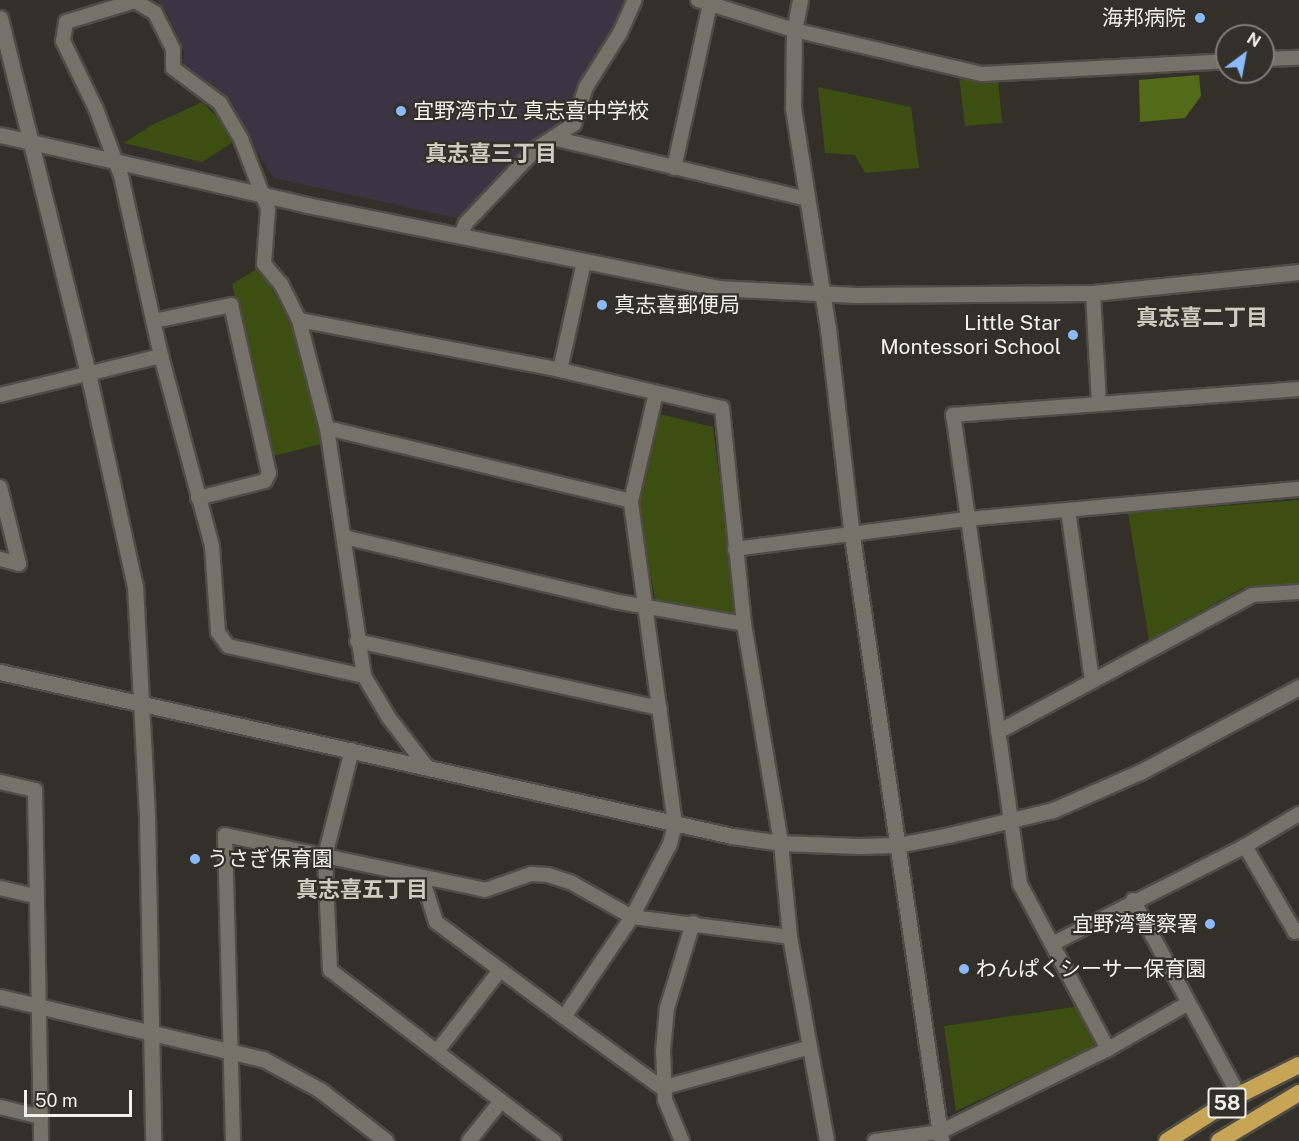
<!DOCTYPE html>
<html>
<head>
<meta charset="utf-8">
<style>
  body { margin:0 }
  #map { position:relative; width:1299px; height:1141px; overflow:hidden; background:#323028; font-family:"Public Sans","Noto Sans JP",sans-serif }
  div>[style] { position:absolute }
  [style*='--x'] { left:calc(var(--x)*1px); top:calc(var(--y)*1px); width:calc(var(--w)*1px); rotate:calc(var(--a)*1deg) }
  .education>* { inset:0; background:#3d3443 }
  .green>* { inset:0; background:#3c4e11 }
  .forest>* { inset:0; background:#536b19 }
  .roads { filter:drop-shadow(2px 0 #4e4c45) drop-shadow(-2px 0 #4e4c45) drop-shadow(0 2px #4e4c45) drop-shadow(0 -2px #4e4c45) }
  .minor>* { height:14px; margin:-7px; padding:0 7px; transform-origin:7px; border-radius:7px; background:#757369 }
  .tertiary>* { height:15px; margin:-7.5px; padding:0 7.5px; transform-origin:7.5px; border-radius:7.5px; background:#757369 }
  .trunk>* { height:16px; margin:-8px; padding:0 8px; transform-origin:8px; border-radius:8px; background:#c8a456 }
  .dots>* { width:16px; height:16px; translate:-50% -50%; box-sizing:border-box; border:3px solid #323028; border-radius:50% }
  span { translate:-50% -50%; white-space:nowrap; text-align:center; line-height:1.15; -webkit-text-stroke:4.5px #323028; paint-order:stroke }
  .shield-label span { padding:2px 4px; background:#323028; border:2px solid; border-radius:4px; -webkit-text-stroke-width:0 }
  .shield-label { font-size:20px; color:#f1f0eb; font-weight:700 }
  .poi-label { font-size:21px; color:#f1f0eb }
  .right { translate:-100% -50%; text-align:right }
  .left { translate:0 -50%; text-align:left }
  .neighbourhood-label { font-size:22px; color:#cfccc1; font-weight:700 }
  .north { position:absolute; left:1215px; top:24px; width:60px; height:60px; box-sizing:border-box; background:#323028; border:2px solid #7e7d76; border-radius:50%; rotate:32deg; font-size:16px; font-weight:700; line-height:24px; text-align:center; color:#f1f0eb }
  .north::after { content:''; display:block; margin:auto; width:21px; height:27px; background:#8abafc; clip-path:polygon(50% 0,100% 100%,50% 72%,0 100%) }
  .scale { position:absolute; left:24px; top:1090px; width:108px; height:27px; box-sizing:border-box; border:3px solid #f1f0eb; border-top:0; padding-left:8px; font-size:18px; line-height:21px; white-space:nowrap; color:#f1f0eb; -webkit-text-stroke:4px #323028; paint-order:stroke }
</style>
</head>
<body>
<div id="map">
  <div class="education">
    <i style="clip-path:polygon(157px 0,627px 0,609px 39px,577px 87px,570px 119px,537px 139px,461px 219px,274px 178px,224px 102px,183px 69px,184px 52px,169px 16px)"></i>
  </div>
  <div class="green">
    <i style="clip-path:polygon(959px 77px,985px 82px,998px 80px,1002px 123px,965px 126px)"></i>
    <i style="clip-path:polygon(818px 87px,911px 107px,919px 168px,865px 173px,855px 155px,825px 153px)"></i>
    <i style="clip-path:polygon(202px 102px,218px 118px,232px 143px,202px 162px,124px 143px,152px 125px)"></i>
    <i style="clip-path:polygon(260px 267px,293px 328px,325px 443px,273px 456px,232px 284px)"></i>
    <i style="clip-path:polygon(660px 414px,713px 427px,737px 615px,655px 599px,638px 505px)"></i>
    <i style="clip-path:polygon(1299px 500px,1299px 584px,1245px 587px,1149px 640px,1128px 513px)"></i>
    <i style="clip-path:polygon(1080px 1006px,1096px 1037px,1093px 1047px,956px 1111px,944px 1026px)"></i>
  </div>
  <div class="forest">
    <i style="clip-path:polygon(1199px 75px,1201px 96px,1185px 118px,1140px 122px,1139px 80px)"></i>
  </div>
  <div class="roads">
    <div class="minor">
      <i style="--x:698;--y:0;--w:101;--a:17.4"></i>
      <i style="--x:794;--y:30;--w:193;--a:13.2"></i>
      <i style="--x:982;--y:74;--w:245;--a:-3"></i>
      <i style="--x:1263;--y:59;--w:36;--a:-2"></i>
      <i style="--x:553;--y:138;--w:261;--a:13.5"></i>
      <i style="--x:674;--y:168;--w:168;--a:-77.6"></i>
      <i style="--x:461;--y:234;--w:12;--a:-66"></i>
      <i style="--x:466;--y:223;--w:103;--a:-46.6"></i>
      <i style="--x:537;--y:148;--w:44;--a:-33"></i>
      <i style="--x:574;--y:124;--w:39;--a:-72"></i>
      <i style="--x:586;--y:87;--w:64;--a:-57.8"></i>
      <i style="--x:620;--y:33;--w:36;--a:-66"></i>
      <i style="--x:1093;--y:293;--w:111;--a:86.9"></i>
      <i style="--x:299;--y:320;--w:266;--a:10.8"></i>
      <i style="--x:560;--y:370;--w:166;--a:13.2"></i>
      <i style="--x:722;--y:408;--w:217;--a:84.2"></i>
      <i style="--x:744;--y:624;--w:222;--a:80.4"></i>
      <i style="--x:781;--y:843;--w:94;--a:84.5"></i>
      <i style="--x:790;--y:937;--w:207;--a:79.7"></i>
      <i style="--x:154;--y:321;--w:79;--a:-11.7"></i>
      <i style="--x:231;--y:305;--w:172;--a:77.3"></i>
      <i style="--x:269;--y:473;--w:9;--a:117"></i>
      <i style="--x:265;--y:481;--w:69;--a:165.8"></i>
      <i style="--x:560;--y:370;--w:111;--a:-77.5"></i>
      <i style="--x:0;--y:395;--w:166;--a:-13.6"></i>
      <i style="--x:327;--y:428;--w:313;--a:13.5"></i>
      <i style="--x:0;--y:487;--w:79;--a:76.1"></i>
      <i style="--x:19;--y:564;--w:20;--a:-165"></i>
      <i style="--x:1068;--y:510;--w:173;--a:82"></i>
      <i style="--x:344;--y:537;--w:277;--a:13.3"></i>
      <i style="--x:614;--y:601;--w:132;--a:10"></i>
      <i style="--x:735;--y:549;--w:234;--a:-7.4"></i>
      <i style="--x:967;--y:519;--w:333;--a:-5.2"></i>
      <i style="--x:357;--y:641;--w:310;--a:12.5"></i>
      <i style="--x:364;--y:676;--w:139;--a:-167.6"></i>
      <i style="--x:228;--y:646;--w:17;--a:-126"></i>
      <i style="--x:218;--y:632;--w:86;--a:-94"></i>
      <i style="--x:212;--y:546;--w:197;--a:-105"></i>
      <i style="--x:161;--y:356;--w:184;--a:-102.5"></i>
      <i style="--x:121;--y:176;--w:72;--a:-110.5"></i>
      <i style="--x:96;--y:109;--w:76;--a:-115.9"></i>
      <i style="--x:63;--y:41;--w:19;--a:-81"></i>
      <i style="--x:66;--y:22;--w:72;--a:-16.9"></i>
      <i style="--x:135;--y:1;--w:23;--a:31"></i>
      <i style="--x:155;--y:13;--w:40;--a:63.4"></i>
      <i style="--x:173;--y:49;--w:19;--a:90"></i>
      <i style="--x:173;--y:68;--w:59;--a:36.7"></i>
      <i style="--x:220;--y:103;--w:42;--a:59.7"></i>
      <i style="--x:241;--y:139;--w:75;--a:68.9"></i>
      <i style="--x:268;--y:209;--w:55;--a:94.2"></i>
      <i style="--x:264;--y:264;--w:26;--a:50"></i>
      <i style="--x:281;--y:284;--w:40;--a:63.4"></i>
      <i style="--x:299;--y:320;--w:112;--a:75.5"></i>
      <i style="--x:327;--y:428;--w:251;--a:81.5"></i>
      <i style="--x:364;--y:676;--w:49;--a:59.2"></i>
      <i style="--x:389;--y:718;--w:62;--a:52.2"></i>
      <i style="--x:998;--y:732;--w:289;--a:-28.3"></i>
      <i style="--x:1252;--y:595;--w:47;--a:-3.7"></i>
      <i style="--x:352;--y:750;--w:109;--a:104.3"></i>
      <i style="--x:325;--y:856;--w:114;--a:87.5"></i>
      <i style="--x:330;--y:970;--w:282;--a:37.4"></i>
      <i style="--x:0;--y:782;--w:36;--a:13"></i>
      <i style="--x:35;--y:790;--w:351;--a:89"></i>
      <i style="--x:1245;--y:846;--w:99;--a:59.8"></i>
      <i style="--x:1295;--y:932;--w:4;--a:-27"></i>
      <i style="--x:422;--y:878;--w:46;--a:72.3"></i>
      <i style="--x:436;--y:922;--w:159;--a:36.6"></i>
      <i style="--x:564;--y:1017;--w:121;--a:-55.8"></i>
      <i style="--x:632;--y:917;--w:82;--a:-62.5"></i>
      <i style="--x:670;--y:844;--w:21;--a:-76"></i>
      <i style="--x:675;--y:824;--w:326;--a:-97.8"></i>
      <i style="--x:631;--y:501;--w:111;--a:-77"></i>
      <i style="--x:0;--y:888;--w:37;--a:13"></i>
      <i style="--x:1133;--y:900;--w:222;--a:61.5"></i>
      <i style="--x:1054;--y:943;--w:214;--a:-26.9"></i>
      <i style="--x:1245;--y:846;--w:63;--a:-30.7"></i>
      <i style="--x:564;--y:1017;--w:125;--a:35.9"></i>
      <i style="--x:1108;--y:1049;--w:91;--a:-29.7"></i>
      <i style="--x:438;--y:1050;--w:101;--a:-52.2"></i>
      <i style="--x:665;--y:1087;--w:150;--a:-15.4"></i>
      <i style="--x:0;--y:1107;--w:42;--a:13.7"></i>
      <i style="--x:233;--y:1141;--w:306;--a:-91.5"></i>
      <i style="--x:225;--y:835;--w:266;--a:11.9"></i>
      <i style="--x:485;--y:890;--w:49;--a:-19.2"></i>
      <i style="--x:531;--y:874;--w:17;--a:3"></i>
      <i style="--x:548;--y:875;--w:25;--a:18"></i>
      <i style="--x:572;--y:883;--w:69;--a:29.5"></i>
      <i style="--x:632;--y:917;--w:159;--a:7.2"></i>
      <i style="--x:469;--y:1141;--w:51;--a:-51.3"></i>
      <i style="--x:682;--y:1141;--w:44;--a:-112.5"></i>
      <i style="--x:665;--y:1100;--w:49;--a:-92.3"></i>
      <i style="--x:663;--y:1051;--w:43;--a:-84.7"></i>
      <i style="--x:667;--y:1008;--w:89;--a:-73"></i>
      <i style="--x:875;--y:1141;--w:66;--a:-7.9"></i>
      <i style="--x:940;--y:1132;--w:187;--a:-26.3"></i>
      <i style="--x:1108;--y:1049;--w:187;--a:-118.1"></i>
      <i style="--x:1020;--y:884;--w:474;--a:-98.1"></i>
      <i style="--x:953;--y:415;--w:347;--a:-4.3"></i>
    </div>
    <div class="tertiary">
      <i style="--x:800;--y:0;--w:31;--a:101"></i>
      <i style="--x:794;--y:30;--w:78;--a:90.7"></i>
      <i style="--x:793;--y:108;--w:224;--a:81"></i>
      <i style="--x:828;--y:329;--w:208;--a:83.4"></i>
      <i style="--x:852;--y:536;--w:612;--a:81.63"></i>
      <i style="--x:0;--y:18;--w:366;--a:76.1"></i>
      <i style="--x:88;--y:373;--w:218;--a:77.6"></i>
      <i style="--x:135;--y:586;--w:230;--a:87"></i>
      <i style="--x:147;--y:816;--w:325;--a:88.9"></i>
      <i style="--x:0;--y:135;--w:315;--a:12.8"></i>
      <i style="--x:307;--y:205;--w:418;--a:11.4"></i>
      <i style="--x:717;--y:288;--w:139;--a:2.9"></i>
      <i style="--x:856;--y:295;--w:237;--a:-0.5"></i>
      <i style="--x:1093;--y:293;--w:207;--a:-5.8"></i>
      <i style="--x:0;--y:672;--w:750;--a:12.63"></i>
      <i style="--x:732;--y:836;--w:49;--a:8.1"></i>
      <i style="--x:781;--y:843;--w:77;--a:2.2"></i>
      <i style="--x:858;--y:846;--w:40;--a:-1.4"></i>
      <i style="--x:898;--y:845;--w:52;--a:-11.1"></i>
      <i style="--x:949;--y:835;--w:107;--a:-13.5"></i>
      <i style="--x:1053;--y:810;--w:95;--a:-23.6"></i>
      <i style="--x:1140;--y:772;--w:180;--a:-28.1"></i>
      <i style="--x:0;--y:997;--w:270;--a:13.3"></i>
      <i style="--x:263;--y:1059;--w:65;--a:28.5"></i>
      <i style="--x:320;--y:1090;--w:83;--a:37.7"></i>
    </div>
    <div class="trunk">
      <i style="--x:1167;--y:1141;--w:85;--a:-32.6"></i>
      <i style="--x:1239;--y:1095;--w:67;--a:-26.6"></i>
      <i style="--x:1219;--y:1141;--w:93;--a:-31"></i>
    </div>
  </div>
  <div class="dots">
    <i style="left:1200px;top:18px;background:#8abafc"></i>
    <i style="left:401px;top:111px;background:#8abafc"></i>
    <i style="left:602px;top:305px;background:#8abafc"></i>
    <i style="left:1073px;top:335px;background:#8abafc"></i>
    <i style="left:195px;top:859px;background:#8abafc"></i>
    <i style="left:1210px;top:924px;background:#8abafc"></i>
    <i style="left:964px;top:969px;background:#8abafc"></i>
  </div>
  <div class="shield-label">
    <span style="left:1227px;top:1103px">58</span>
  </div>
  <div class="poi-label">
    <span class="right" style="left:1186px;top:18px">海邦病院</span>
    <span class="left" style="left:413px;top:111px">宜野湾市立 真志喜中学校</span>
    <span class="left" style="left:614px;top:305px">真志喜郵便局</span>
    <span class="right" style="left:1061px;top:335px">Little Star<br>Montessori School</span>
    <span class="left" style="left:207px;top:859px">うさぎ保育園</span>
    <span class="right" style="left:1198px;top:924px">宜野湾警察署</span>
    <span class="left" style="left:976px;top:969px">わんぱくシーサー保育園</span>
  </div>
  <div class="neighbourhood-label">
    <span style="left:491px;top:154px">真志喜三丁目</span>
    <span style="left:1202px;top:318px">真志喜二丁目</span>
    <span style="left:362px;top:890px">真志喜五丁目</span>
  </div>
  <div class="north">N</div>
  <div class="scale">50 m</div>
</div>
</body>
</html>
